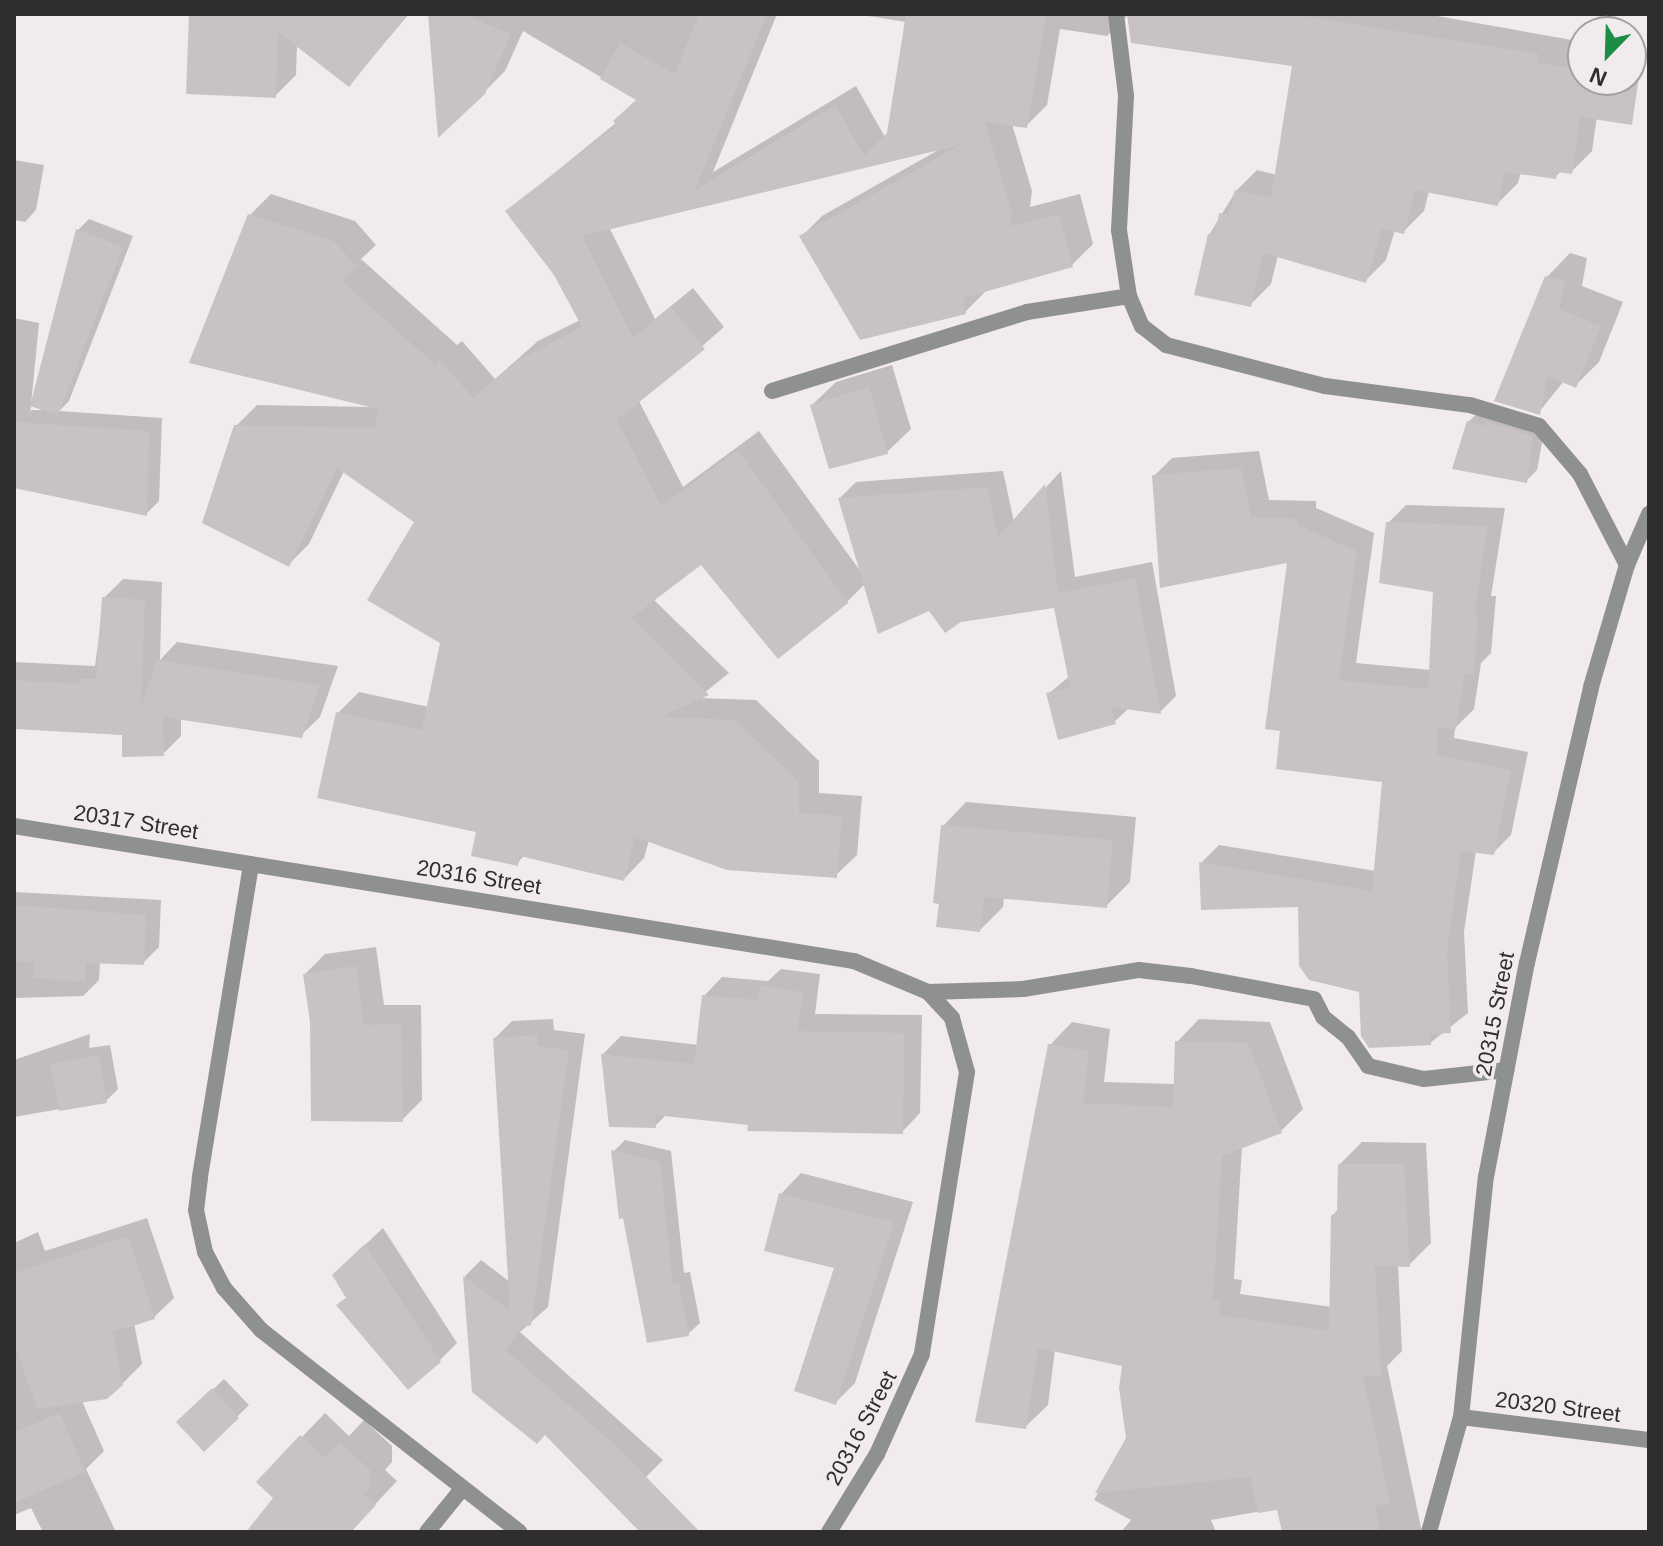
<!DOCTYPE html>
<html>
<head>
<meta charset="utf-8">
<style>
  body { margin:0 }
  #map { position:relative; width:1663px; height:1546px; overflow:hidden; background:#f2ebed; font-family:Arial,sans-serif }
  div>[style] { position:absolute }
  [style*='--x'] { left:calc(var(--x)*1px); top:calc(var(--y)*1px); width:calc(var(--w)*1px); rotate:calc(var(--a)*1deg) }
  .shadow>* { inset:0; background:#0003 }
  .building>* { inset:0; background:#c9c2c4 }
  .street>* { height:16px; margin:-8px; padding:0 8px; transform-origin:8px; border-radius:8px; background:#8f9190 }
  span { translate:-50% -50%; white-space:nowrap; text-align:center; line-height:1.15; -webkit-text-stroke:7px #f2ebed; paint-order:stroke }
  .street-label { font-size:22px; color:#302d2e }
  .frame { position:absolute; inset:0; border:16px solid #302d2e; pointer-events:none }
  .north { position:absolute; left:1567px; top:16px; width:80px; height:80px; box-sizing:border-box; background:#f2ebed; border:2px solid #a49fa1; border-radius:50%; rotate:203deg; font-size:22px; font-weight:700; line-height:32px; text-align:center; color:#302d2e }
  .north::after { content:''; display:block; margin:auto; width:28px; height:36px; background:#1b8d46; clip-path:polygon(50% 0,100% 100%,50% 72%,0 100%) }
</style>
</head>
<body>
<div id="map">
  <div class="shadow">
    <i style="clip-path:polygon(191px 14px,409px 14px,349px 85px,297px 44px,296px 75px,275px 96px)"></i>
    <i style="clip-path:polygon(430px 14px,777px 14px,713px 172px,856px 86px,885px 137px,949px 29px,856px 14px,1426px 14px,1583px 42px,1583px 80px,1602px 80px,1592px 151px,1571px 172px,1561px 171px,1555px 177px,1521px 172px,1518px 183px,1497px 204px,1429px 191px,1424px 211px,1403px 232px,1395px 230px,1386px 260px,1365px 281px,1278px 255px,1271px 284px,1250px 305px,1209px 235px,1236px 191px,1257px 170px,1277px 175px,1294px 64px,1129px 14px,1107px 36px,1060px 29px,1047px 105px,1026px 126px,1012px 124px,1032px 191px,1030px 207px,1080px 194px,1093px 244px,1072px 265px,986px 291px,965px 312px,801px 237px,822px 216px,940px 149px,609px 227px,655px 319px,693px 288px,724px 327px,639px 401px,683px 487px,759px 431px,861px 572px,840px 498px,856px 482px,1003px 471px,1014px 522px,1061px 471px,1075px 577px,1152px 562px,1176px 696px,1160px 712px,1129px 708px,1114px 722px,1048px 694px,1070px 676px,1056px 606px,930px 609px,865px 584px,847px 602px,701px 563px,653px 599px,729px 673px,698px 698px,756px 700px,819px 761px,819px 793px,862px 796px,857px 855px,836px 875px,649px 840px,644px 858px,624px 879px,525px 855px,517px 863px,338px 713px,359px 692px,429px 707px,443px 642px,416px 522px,344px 471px,309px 544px,288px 565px,236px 426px,257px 405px,370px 407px,250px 215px,271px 194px,355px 221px,376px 245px,361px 259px,457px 345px,462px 341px,495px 379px,538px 341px,580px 320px,556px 274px,508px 211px,617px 122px,638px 99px,523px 31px,505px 71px,483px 93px)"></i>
    <i style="clip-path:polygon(14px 160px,44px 165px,36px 210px,25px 222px,14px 220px)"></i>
    <i style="clip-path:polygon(89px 219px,133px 236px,69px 401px,59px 411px,162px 418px,159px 501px,146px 514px,15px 486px,14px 494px,14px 318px,39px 323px,30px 415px,31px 410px,45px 410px,78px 230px)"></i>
    <i style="clip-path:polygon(1570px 253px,1587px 258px,1582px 286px,1623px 302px,1599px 362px,1575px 386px,1564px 381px,1539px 412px,1547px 277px)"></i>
    <i style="clip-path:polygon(892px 365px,911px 429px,887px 452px,812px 405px,836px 382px)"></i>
    <i style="clip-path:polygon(1480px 411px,1545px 427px,1537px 470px,1526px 481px,1468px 422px)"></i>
    <i style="clip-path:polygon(1259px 451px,1269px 500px,1316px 501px,1316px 508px,1374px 533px,1356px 663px,1431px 670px,1435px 590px,1388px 523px,1406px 505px,1505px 508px,1491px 596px,1496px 596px,1491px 653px,1481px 663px,1474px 709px,1455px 728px,1454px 738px,1528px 752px,1511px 835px,1493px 853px,1476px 851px,1464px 932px,1468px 1013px,1430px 1043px,1361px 991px,1300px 905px,1201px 863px,1219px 845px,1376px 871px,1384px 781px,1278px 768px,1289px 560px,1154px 476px,1172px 458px)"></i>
    <i style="clip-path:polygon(123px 579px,162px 582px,160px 660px,177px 642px,338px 666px,320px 717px,301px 735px,181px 718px,181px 736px,163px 754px,124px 733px,14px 728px,14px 662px,95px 666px,104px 598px)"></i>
    <i style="clip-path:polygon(966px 802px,1136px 817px,1130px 882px,1106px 906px,1004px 897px,1003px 907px,980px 930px,943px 826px)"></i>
    <i style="clip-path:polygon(14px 892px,161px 900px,159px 947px,143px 963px,100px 962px,99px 980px,83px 996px,14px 998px)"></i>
    <i style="clip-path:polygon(376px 947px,384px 1005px,421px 1005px,422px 1100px,402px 1120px,312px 1022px,305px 974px,325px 954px)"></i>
    <i style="clip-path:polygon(781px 969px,820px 974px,815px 1014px,922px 1015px,920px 1113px,902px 1132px,667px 1114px,655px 1126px,603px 1054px,621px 1036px,699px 1045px,704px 996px,722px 977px,768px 981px)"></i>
    <i style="clip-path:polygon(553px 1019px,554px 1030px,585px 1034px,548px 1307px,520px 1332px,663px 1460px,617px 1506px,546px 1433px,474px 1391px,465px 1276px,481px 1260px,510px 1282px,495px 1038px,512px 1021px)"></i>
    <i style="clip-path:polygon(1199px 1019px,1270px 1022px,1303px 1109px,1281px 1131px,1242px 1146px,1234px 1279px,1242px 1280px,1240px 1294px,1332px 1307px,1333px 1215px,1339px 1208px,1340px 1164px,1362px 1142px,1426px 1143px,1431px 1243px,1409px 1265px,1398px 1265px,1402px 1351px,1387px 1366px,1422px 1532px,1284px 1532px,1279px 1508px,1211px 1520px,1216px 1532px,1121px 1532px,1131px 1520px,1094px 1500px,1128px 1439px,1124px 1364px,1055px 1350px,1048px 1405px,1025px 1427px,977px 1420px,1050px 1045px,1072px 1022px,1110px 1029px,1104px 1082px,1176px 1084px,1177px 1042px)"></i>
    <i style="clip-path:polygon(90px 1034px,89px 1048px,110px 1045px,118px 1089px,106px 1101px,14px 1117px,14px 1060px)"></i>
    <i style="clip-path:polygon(625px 1140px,671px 1151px,684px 1273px,690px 1272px,700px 1323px,688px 1334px,614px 1151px)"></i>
    <i style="clip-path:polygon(801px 1173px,913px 1202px,855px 1383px,835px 1403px,836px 1267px,781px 1194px)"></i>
    <i style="clip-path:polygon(147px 1218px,174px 1298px,154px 1317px,134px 1323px,142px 1364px,122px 1384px,82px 1401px,104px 1451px,86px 1469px,116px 1532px,43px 1532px,31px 1508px,14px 1515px,14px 1243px,38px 1232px,45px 1251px)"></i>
    <i style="clip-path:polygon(383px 1228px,457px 1343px,439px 1361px,348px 1297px,352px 1257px)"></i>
    <i style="clip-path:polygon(224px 1379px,249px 1405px,204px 1449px,179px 1422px)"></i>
    <i style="clip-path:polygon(325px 1413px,349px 1436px,364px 1420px,392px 1446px,392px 1462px,385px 1470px,397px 1481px,349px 1532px,249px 1532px,276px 1498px,259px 1482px)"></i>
  </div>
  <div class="building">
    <i style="clip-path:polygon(189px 14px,407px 14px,349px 87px,278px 32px,276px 98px,186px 94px)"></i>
    <i style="clip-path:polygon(428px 14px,463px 14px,511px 34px,485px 94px,438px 138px)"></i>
    <i style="clip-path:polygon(699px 14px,767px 14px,695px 190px,835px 105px,864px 156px,887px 133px,906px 14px,1046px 14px,1027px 128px,985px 122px,1012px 213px,1010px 226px,1059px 214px,1073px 267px,963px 298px,966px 314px,860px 340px,799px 236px,960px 145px,582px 236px,633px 338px,671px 307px,705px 349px,617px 420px,661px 506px,738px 450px,848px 603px,778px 659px,701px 565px,631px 618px,709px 695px,660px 717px,735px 720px,799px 782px,799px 813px,842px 816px,837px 878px,727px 870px,635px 837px,624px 881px,520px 856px,518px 866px,471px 856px,476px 832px,317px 798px,336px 712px,422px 730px,440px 643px,367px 600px,414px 522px,337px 468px,289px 567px,202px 523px,234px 425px,375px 428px,378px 409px,189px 363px,248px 214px,334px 241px,357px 267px,342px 281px,435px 365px,440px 360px,473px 398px,515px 362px,582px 327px,554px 275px,505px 211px,617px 125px,613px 121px,636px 100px,600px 79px,620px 43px,675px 74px)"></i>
    <i style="clip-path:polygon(1127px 14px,1291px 14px,1539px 54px,1537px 63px,1583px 69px,1583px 80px,1639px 76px,1632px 125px,1580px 117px,1572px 174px,1557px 172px,1556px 179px,1505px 172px,1498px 206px,1415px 190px,1404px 234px,1382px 229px,1366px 283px,1263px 253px,1251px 307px,1194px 295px,1208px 234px,1215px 235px,1219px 213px,1229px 215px,1235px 190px,1271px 198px,1292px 66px,1131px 43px)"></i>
    <i style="clip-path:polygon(76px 229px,123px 247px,58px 415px,30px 406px)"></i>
    <i style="clip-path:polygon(1545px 276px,1565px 281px,1559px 309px,1601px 326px,1576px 388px,1547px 376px,1540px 415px,1494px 401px)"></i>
    <i style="clip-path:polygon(869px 387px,888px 454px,829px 469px,810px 405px)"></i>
    <i style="clip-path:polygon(1467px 421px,1483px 426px,1486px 421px,1533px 436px,1527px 483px,1452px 469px)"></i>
    <i style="clip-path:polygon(14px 422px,149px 431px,147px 516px,14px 488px)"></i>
    <i style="clip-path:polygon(1241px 468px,1251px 517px,1298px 519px,1298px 525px,1357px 551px,1339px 680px,1428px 689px,1433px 592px,1379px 583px,1386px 522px,1488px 526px,1474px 614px,1478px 614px,1474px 674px,1465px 673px,1456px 729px,1438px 727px,1437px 755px,1511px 770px,1494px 855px,1461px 851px,1447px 951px,1451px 1033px,1430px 1034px,1431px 1045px,1369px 1048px,1361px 1036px,1359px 992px,1309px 980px,1299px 966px,1298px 907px,1201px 910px,1199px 862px,1372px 891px,1382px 782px,1276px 769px,1280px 731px,1265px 729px,1287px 563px,1160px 588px,1152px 475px)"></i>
    <i style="clip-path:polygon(1045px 484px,1058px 593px,1135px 578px,1161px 714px,1111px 707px,1116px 724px,1058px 740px,1046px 693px,1070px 687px,1054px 608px,961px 622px,945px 633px,929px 611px,878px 634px,838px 498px,987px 487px,998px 537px)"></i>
    <i style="clip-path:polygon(102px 597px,145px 600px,141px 706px,157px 660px,320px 685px,302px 738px,163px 717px,164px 756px,122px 757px,122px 735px,14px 729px,14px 680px,79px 684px,79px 679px,96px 679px)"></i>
    <i style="clip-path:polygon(941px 825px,1113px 840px,1107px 908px,984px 897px,980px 932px,936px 927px,939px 904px,933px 903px)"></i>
    <i style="clip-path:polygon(14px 905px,146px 915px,144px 965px,86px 963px,85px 982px,34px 978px,34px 962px,14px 961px)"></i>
    <i style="clip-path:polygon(356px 966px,364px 1025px,401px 1024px,403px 1122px,311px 1121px,310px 1022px,303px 974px)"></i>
    <i style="clip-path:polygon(760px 986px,803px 992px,798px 1031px,904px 1033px,903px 1134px,747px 1131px,748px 1125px,655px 1115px,656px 1128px,609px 1127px,601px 1054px,694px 1064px,702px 995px,758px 1000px)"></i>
    <i style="clip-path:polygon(537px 1035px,538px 1046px,569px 1050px,531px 1326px,524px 1325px,505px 1350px,614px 1444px,700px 1532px,640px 1532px,545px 1435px,537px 1444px,472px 1392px,463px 1276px,510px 1311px,493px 1038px)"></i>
    <i style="clip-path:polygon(1175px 1041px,1248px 1043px,1282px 1133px,1222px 1156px,1213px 1300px,1221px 1301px,1219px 1315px,1329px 1331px,1331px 1215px,1337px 1214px,1338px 1164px,1404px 1164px,1410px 1267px,1375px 1266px,1381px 1375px,1363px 1376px,1390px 1503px,1375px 1506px,1380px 1532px,1282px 1532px,1277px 1510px,1258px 1513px,1250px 1477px,1095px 1493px,1126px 1438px,1119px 1388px,1122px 1366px,1038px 1348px,1026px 1429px,975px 1422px,1048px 1044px,1089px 1051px,1083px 1103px,1173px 1107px)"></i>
    <i style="clip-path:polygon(99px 1055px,107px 1103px,59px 1111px,50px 1064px)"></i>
    <i style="clip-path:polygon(611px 1150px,660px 1162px,673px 1284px,679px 1283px,689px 1336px,647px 1343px,623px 1218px,619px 1219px)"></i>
    <i style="clip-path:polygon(779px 1193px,894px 1222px,836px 1405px,794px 1391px,834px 1268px,764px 1251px)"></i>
    <i style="clip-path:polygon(128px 1236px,155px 1319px,113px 1332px,123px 1385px,107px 1399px,37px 1409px,14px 1341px,14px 1273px)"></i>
    <i style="clip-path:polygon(365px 1244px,441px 1362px,408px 1390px,336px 1305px,346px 1298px,332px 1275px)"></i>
    <i style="clip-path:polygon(212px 1388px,239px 1418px,204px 1452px,176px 1422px)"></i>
    <i style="clip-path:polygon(60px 1413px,85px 1472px,14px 1503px,14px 1432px)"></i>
    <i style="clip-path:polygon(300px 1435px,325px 1458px,340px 1442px,370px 1470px,370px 1487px,363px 1494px,376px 1505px,351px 1532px,246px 1532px,273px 1498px,256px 1482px)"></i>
  </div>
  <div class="street">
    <i style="--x:1116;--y:14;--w:83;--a:83"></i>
    <i style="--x:1126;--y:96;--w:134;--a:93"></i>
    <i style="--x:1119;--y:230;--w:67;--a:81.4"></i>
    <i style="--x:1129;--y:296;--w:33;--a:67"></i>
    <i style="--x:1142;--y:326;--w:31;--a:38"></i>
    <i style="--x:1166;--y:345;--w:164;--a:14.5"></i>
    <i style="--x:1325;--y:386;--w:146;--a:7.5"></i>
    <i style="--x:1470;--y:405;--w:72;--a:16.9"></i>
    <i style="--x:1539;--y:426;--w:63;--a:49.5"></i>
    <i style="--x:1580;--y:474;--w:102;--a:62.7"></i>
    <i style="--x:772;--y:391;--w:267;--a:-17.2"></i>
    <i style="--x:1027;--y:312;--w:103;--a:-8.9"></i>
    <i style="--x:14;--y:826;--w:851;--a:9.13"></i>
    <i style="--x:854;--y:961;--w:80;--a:22.7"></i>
    <i style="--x:928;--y:992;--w:35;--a:47"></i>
    <i style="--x:952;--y:1018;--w:56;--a:74.5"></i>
    <i style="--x:967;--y:1072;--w:286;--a:99.1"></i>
    <i style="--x:922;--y:1354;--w:110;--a:114.2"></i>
    <i style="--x:877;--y:1454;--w:92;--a:121.6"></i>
    <i style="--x:251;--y:865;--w:317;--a:99.3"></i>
    <i style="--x:200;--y:1178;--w:32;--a:97"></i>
    <i style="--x:196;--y:1210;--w:43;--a:77.9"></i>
    <i style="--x:205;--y:1252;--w:41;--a:62.2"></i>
    <i style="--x:224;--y:1288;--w:56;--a:48.6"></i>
    <i style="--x:261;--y:1330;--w:328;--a:38"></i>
    <i style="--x:928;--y:992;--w:95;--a:-1.8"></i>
    <i style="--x:1023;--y:989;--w:118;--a:-9.3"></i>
    <i style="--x:1139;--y:970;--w:52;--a:6.6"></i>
    <i style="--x:1191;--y:976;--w:125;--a:10.6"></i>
    <i style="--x:1314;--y:999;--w:20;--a:63"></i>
    <i style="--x:1323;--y:1017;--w:32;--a:39"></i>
    <i style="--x:1348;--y:1037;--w:35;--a:55"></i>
    <i style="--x:1368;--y:1066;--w:57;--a:13.1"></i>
    <i style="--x:1424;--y:1079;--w:83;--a:-6.2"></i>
    <i style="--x:1461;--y:1417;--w:189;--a:7"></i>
    <i style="--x:427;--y:1532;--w:55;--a:-50.9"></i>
    <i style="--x:1429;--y:1532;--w:119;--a:-74.5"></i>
    <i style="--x:1461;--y:1417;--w:241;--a:-84.1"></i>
    <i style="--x:1486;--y:1177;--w:218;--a:-79.2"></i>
    <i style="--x:1527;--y:963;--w:283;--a:-76.9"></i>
    <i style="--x:1591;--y:687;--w:127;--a:-73.6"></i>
    <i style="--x:1627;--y:565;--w:56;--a:-66.7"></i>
  </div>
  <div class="street-label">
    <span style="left:136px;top:822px;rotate:9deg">20317 Street</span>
    <span style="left:479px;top:877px;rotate:9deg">20316 Street</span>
    <span style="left:1495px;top:1014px;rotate:-79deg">20315 Street</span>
    <span style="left:1558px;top:1407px;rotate:7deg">20320 Street</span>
    <span style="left:861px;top:1428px;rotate:-62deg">20316 Street</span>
  </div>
  <div class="frame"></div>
  <div class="north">N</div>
</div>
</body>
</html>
